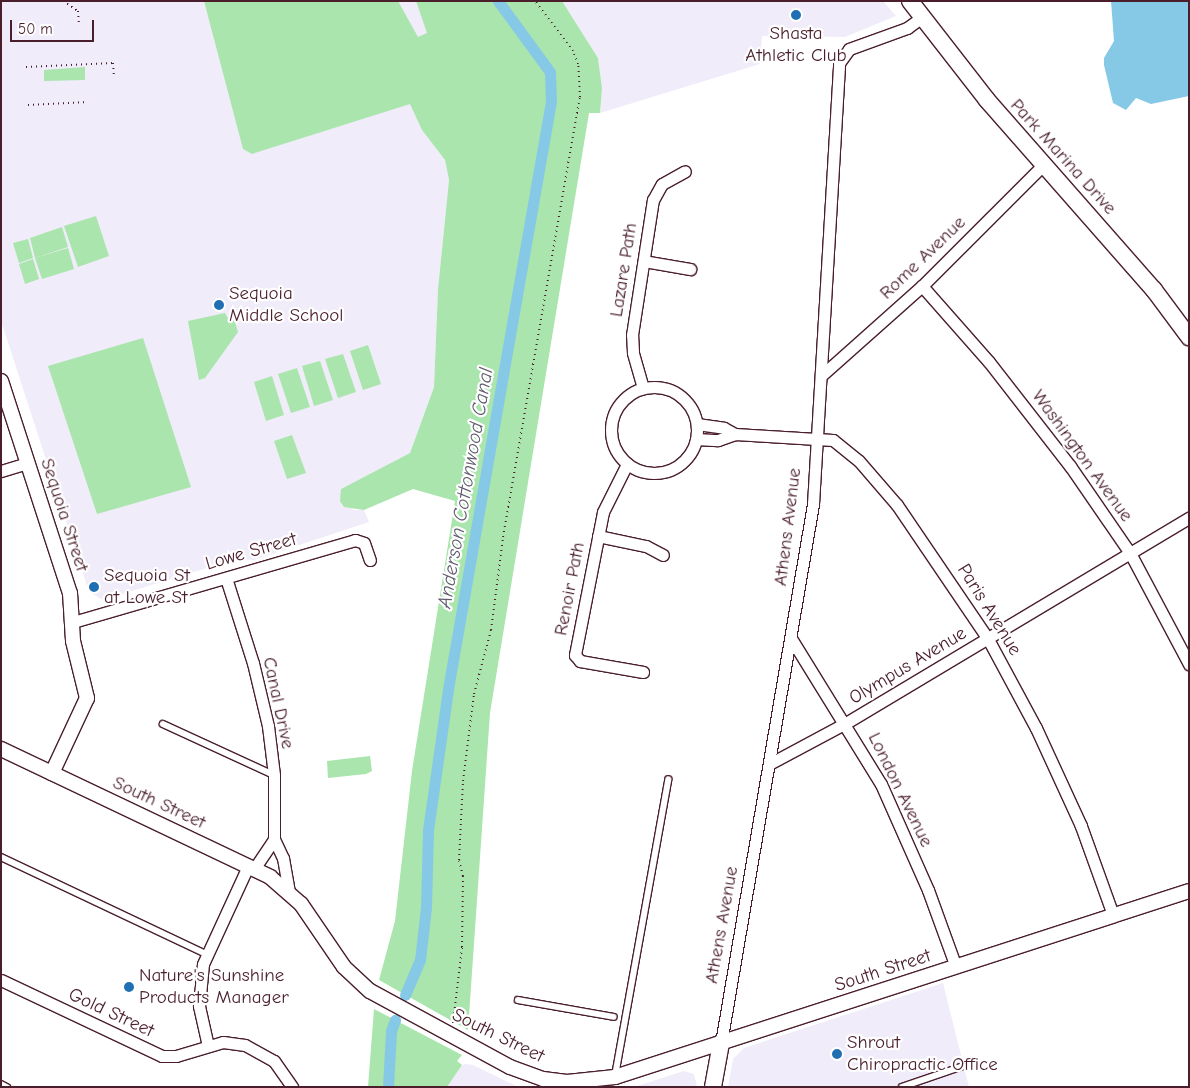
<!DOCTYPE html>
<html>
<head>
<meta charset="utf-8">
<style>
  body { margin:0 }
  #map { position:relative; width:1190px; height:1088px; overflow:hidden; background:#fff; font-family:"Comic Neue",sans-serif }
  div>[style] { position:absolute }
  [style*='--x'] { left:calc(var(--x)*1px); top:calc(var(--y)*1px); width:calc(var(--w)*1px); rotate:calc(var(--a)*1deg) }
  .built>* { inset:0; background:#f0ecfa }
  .green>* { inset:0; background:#a9e5ac }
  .water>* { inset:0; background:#86c9e7 }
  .canal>* { height:11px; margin:-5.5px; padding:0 5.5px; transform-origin:5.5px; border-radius:5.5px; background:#86c9e7 }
  .path>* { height:2px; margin-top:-1px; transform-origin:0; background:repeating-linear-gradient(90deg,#4a1f2b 0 1px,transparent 0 5px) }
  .roads { filter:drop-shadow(1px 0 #4a1f2b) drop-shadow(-1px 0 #4a1f2b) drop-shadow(0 1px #4a1f2b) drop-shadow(0 -1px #4a1f2b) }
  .service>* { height:5.5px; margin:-2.75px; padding:0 2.75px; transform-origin:2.75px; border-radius:2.75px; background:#fff }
  .minor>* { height:11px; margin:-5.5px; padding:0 5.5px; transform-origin:5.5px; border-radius:5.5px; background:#fff }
  .minor>.ring { margin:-5.5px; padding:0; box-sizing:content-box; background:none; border:11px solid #fff; border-radius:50% }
  .tertiary>* { height:14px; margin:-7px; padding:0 7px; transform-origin:7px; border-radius:7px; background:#fff }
  .secondary>* { height:16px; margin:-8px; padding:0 8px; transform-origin:8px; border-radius:8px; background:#fff }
  .dots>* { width:14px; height:14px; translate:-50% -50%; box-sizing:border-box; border:2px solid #fff; border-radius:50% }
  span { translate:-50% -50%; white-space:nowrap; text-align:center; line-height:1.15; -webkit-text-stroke:4.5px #fff; paint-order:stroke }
  .poi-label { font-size:19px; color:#4a1f2b }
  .left { translate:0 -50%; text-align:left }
  .street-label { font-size:19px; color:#4a1f2b }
  .water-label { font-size:20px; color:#5f5a6d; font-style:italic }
  .frame { position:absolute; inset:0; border:2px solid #4a1f2b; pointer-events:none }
  .scale { position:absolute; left:10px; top:20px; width:84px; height:22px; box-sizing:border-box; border:2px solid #4a1f2b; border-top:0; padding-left:6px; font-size:15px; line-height:18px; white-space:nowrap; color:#4a1f2b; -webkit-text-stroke:4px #fff; paint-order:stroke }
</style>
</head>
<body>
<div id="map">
  <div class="built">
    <i style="clip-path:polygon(1px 1px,416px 1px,428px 34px,418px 37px,411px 104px,422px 130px,445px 160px,449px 180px,438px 289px,434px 387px,410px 453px,341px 489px,353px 510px,364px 510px,369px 522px,254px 560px,236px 559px,103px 600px,89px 592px,1px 321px)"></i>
    <i style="clip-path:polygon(562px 1px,883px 1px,896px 16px,845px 37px,762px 36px,760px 64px,600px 113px,602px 88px,598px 58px)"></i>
    <i style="clip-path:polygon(943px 983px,969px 1087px,728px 1087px,733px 1059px,744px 1048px)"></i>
    <i style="clip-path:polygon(466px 1064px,473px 1065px,518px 1087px,447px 1087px,462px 1065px)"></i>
    <i style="clip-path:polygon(684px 1071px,694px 1074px,697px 1087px,634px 1087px)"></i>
  </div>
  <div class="green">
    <i style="clip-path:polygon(204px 1px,398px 1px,418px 37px,427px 33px,416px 1px,562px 1px,598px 58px,602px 88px,600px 113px,589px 113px,490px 713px,468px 1030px,379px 980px,395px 921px,412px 771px,455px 501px,413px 489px,364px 510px,344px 507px,340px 501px,341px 489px,410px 453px,434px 387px,438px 289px,449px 180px,445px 160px,422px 130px,410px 104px,252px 154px,243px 149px)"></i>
    <i style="clip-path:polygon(85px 67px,85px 80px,44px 81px,44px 70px)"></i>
    <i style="clip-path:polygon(96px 216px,109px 256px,78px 267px,64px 226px)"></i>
    <i style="clip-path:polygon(62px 227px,68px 247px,35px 258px,30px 238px)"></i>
    <i style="clip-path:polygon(28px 239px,33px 258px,19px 263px,13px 243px)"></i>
    <i style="clip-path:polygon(68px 248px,74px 269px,42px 279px,35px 258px)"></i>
    <i style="clip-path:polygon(33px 259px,39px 279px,25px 284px,19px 264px)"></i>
    <i style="clip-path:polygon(225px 313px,227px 317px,234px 318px,238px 332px,205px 378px,199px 380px,188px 321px)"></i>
    <i style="clip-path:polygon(143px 338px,191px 487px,97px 514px,48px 366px)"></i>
    <i style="clip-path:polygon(368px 345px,381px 384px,363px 390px,350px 351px)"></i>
    <i style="clip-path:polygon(343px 354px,356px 392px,338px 398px,325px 359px)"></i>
    <i style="clip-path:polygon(320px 361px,333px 400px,314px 406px,302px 366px)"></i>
    <i style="clip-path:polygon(297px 368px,310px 407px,291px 413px,278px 374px)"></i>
    <i style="clip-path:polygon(272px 376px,284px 415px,266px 421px,254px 382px)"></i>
    <i style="clip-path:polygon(292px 435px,306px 473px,287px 479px,274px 441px)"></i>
    <i style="clip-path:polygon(370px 756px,372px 771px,366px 774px,328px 778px,327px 761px)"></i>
    <i style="clip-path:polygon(374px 1009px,462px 1055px,457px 1061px,462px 1065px,447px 1087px,368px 1087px)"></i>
  </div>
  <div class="water">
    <i style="clip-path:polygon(1111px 1px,1189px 1px,1189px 96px,1151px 104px,1136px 98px,1126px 110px,1113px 103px,1104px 65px,1104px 58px,1114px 41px)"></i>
  </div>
  <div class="canal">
    <i style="--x:405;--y:995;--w:38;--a:-67"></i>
    <i style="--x:420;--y:960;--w:53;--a:-83.5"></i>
    <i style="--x:426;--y:907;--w:77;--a:-88.5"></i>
    <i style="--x:428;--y:830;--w:142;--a:-81.9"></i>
    <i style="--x:448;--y:689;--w:597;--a:-80.06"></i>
    <i style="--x:551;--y:101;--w:29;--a:-92"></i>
    <i style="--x:550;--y:72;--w:88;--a:-126.2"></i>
    <i style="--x:388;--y:1087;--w:56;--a:-86.9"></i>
    <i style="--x:391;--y:1031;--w:12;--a:-70"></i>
  </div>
  <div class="path">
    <i style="--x:63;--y:1;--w:18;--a:34"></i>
    <i style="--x:78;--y:11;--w:15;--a:86"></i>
    <i style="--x:26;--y:67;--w:87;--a:-2.6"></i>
    <i style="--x:113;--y:63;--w:13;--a:86"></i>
    <i style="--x:28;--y:105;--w:60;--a:-2.9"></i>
    <i style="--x:453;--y:1023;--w:77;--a:-83.2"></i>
    <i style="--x:462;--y:947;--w:71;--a:-89.2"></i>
    <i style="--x:463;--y:876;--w:16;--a:-104"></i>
    <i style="--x:459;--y:860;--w:79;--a:-87.1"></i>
    <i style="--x:463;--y:781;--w:88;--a:-82.8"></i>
    <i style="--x:474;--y:694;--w:66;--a:-75.1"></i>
    <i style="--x:491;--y:630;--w:94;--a:-82.6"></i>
    <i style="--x:503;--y:537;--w:447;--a:-80.1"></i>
    <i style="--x:580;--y:97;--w:33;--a:-93"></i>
    <i style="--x:578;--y:64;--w:14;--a:-111"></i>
    <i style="--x:573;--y:51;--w:63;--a:-127.2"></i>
  </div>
  <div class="roads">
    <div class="service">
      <i style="--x:163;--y:724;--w:122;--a:24.7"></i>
      <i style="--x:1;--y:857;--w:227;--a:25.3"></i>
      <i style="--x:518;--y:1000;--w:97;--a:10"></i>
      <i style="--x:615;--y:1076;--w:301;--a:-79.8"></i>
      <i style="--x:1;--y:1084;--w:7;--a:27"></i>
      <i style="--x:902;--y:1087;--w:74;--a:-18.9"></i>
    </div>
    <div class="minor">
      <i style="--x:644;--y:261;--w:47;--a:9.9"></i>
      <i style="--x:922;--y:286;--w:101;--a:48.6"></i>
      <i style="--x:989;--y:362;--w:132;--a:52.1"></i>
      <i style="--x:1070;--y:466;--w:106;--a:55.4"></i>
      <i style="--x:1130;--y:553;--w:126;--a:62"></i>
      <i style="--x:822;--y:375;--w:134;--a:-41.7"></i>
      <i style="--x:922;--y:286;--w:173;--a:-45"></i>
      <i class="ring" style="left:611px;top:387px;width:75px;height:75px"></i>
      <i style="--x:643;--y:388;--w:37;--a:-106"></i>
      <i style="--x:633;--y:352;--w:17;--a:-93"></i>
      <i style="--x:632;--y:335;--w:137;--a:-81.2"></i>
      <i style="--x:653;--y:200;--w:18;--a:-61"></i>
      <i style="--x:662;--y:184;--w:26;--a:-29"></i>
      <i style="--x:697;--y:424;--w:27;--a:8"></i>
      <i style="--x:724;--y:428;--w:13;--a:29"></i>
      <i style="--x:696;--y:439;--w:22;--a:3"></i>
      <i style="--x:718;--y:440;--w:18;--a:-19"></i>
      <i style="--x:735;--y:434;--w:98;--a:3.5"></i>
      <i style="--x:833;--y:440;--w:33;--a:39"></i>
      <i style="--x:859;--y:461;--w:58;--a:49.2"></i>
      <i style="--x:897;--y:505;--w:162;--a:55.8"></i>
      <i style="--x:988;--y:639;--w:101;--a:61.7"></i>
      <i style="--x:1036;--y:728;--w:108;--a:65.3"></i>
      <i style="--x:1081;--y:826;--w:95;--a:70.2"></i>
      <i style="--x:627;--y:464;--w:54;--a:116.6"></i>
      <i style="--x:603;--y:512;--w:146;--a:101.1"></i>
      <i style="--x:575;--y:655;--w:8;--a:50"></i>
      <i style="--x:580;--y:661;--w:64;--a:9.9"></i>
      <i style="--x:1;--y:471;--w:28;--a:-17"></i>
      <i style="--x:598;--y:536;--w:49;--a:11.8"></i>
      <i style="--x:646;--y:546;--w:19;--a:28"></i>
      <i style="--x:226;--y:578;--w:89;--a:72.4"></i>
      <i style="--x:253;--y:663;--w:65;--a:76.6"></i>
      <i style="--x:268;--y:726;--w:49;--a:83"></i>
      <i style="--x:274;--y:775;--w:64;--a:90"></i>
      <i style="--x:274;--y:839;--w:21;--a:65"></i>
      <i style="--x:283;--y:858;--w:34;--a:80"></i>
      <i style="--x:73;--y:622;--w:294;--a:-16.2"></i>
      <i style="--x:355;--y:540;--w:9;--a:18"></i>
      <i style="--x:364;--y:543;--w:18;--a:71"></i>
      <i style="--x:792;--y:640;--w:169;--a:58.3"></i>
      <i style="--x:881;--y:784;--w:116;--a:66.1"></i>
      <i style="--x:928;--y:890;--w:82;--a:70"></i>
      <i style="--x:771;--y:763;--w:85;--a:-28.1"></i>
      <i style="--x:846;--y:723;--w:400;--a:-30.9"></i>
      <i style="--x:254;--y:869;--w:36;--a:-56"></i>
      <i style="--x:1;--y:980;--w:178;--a:25.3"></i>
      <i style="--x:162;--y:1056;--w:14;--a:0"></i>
      <i style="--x:176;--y:1056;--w:49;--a:-16.6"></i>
      <i style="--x:223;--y:1042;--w:22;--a:8"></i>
      <i style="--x:245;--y:1045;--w:33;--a:29"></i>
      <i style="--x:274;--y:1061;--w:32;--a:55"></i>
      <i style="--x:721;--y:1043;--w:547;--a:-80.31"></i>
      <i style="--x:813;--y:504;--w:442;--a:-86.6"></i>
      <i style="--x:839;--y:63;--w:17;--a:-54"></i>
      <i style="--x:849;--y:49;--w:62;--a:-19.9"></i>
      <i style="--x:907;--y:28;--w:19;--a:-36"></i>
      <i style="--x:208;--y:1046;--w:41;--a:-102.7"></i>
      <i style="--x:199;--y:1006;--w:42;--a:-84.6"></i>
      <i style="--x:203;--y:964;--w:108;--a:-65.3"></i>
    </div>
    <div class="tertiary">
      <i style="--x:1;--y:381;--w:223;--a:72"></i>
      <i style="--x:70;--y:593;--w:48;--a:86.4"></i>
      <i style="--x:73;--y:641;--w:59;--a:76.2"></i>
      <i style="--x:87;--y:698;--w:83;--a:115"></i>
      <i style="--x:1;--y:749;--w:298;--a:25.4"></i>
      <i style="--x:270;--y:877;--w:41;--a:41.1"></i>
      <i style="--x:301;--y:904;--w:76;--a:55.7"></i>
      <i style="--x:344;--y:967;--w:35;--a:43"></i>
      <i style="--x:370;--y:991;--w:159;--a:28.5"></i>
      <i style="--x:510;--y:1067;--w:35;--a:20"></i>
      <i style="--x:543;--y:1079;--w:24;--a:7"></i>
      <i style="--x:567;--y:1082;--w:48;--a:-5.9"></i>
      <i style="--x:615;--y:1077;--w:603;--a:-17.95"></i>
    </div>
    <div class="secondary">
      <i style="--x:910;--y:1;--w:125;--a:52.1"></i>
      <i style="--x:987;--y:100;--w:253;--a:48.7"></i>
      <i style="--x:1154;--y:290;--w:59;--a:53.3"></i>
      <i style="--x:713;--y:1087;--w:45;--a:-79.7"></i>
    </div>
  </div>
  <div class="dots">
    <i style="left:796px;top:15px;background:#1f6fb2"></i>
    <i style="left:219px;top:305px;background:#1f6fb2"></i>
    <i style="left:94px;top:587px;background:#1f6fb2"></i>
    <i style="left:129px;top:987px;background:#1f6fb2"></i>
    <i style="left:837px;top:1054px;background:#1f6fb2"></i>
  </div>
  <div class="poi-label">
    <span style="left:796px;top:45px">Shasta<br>Athletic Club</span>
    <span class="left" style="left:229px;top:305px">Sequoia<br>Middle School</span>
    <span class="left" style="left:104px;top:587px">Sequoia St<br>at Lowe St</span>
    <span class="left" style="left:139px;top:987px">Nature's Sunshine<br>Products Manager</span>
    <span class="left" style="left:847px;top:1054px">Shrout<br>Chiropractic Office</span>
  </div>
  <div class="street-label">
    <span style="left:1063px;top:157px;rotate:48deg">Park Marina Drive</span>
    <span style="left:923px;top:258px;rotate:-44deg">Rome Avenue</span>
    <span style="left:624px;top:270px;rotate:-81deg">Lazare Path</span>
    <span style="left:1082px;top:456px;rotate:54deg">Washington Avenue</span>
    <span style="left:64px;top:515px;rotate:72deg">Sequoia Street</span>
    <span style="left:788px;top:527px;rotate:-83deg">Athens Avenue</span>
    <span style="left:251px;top:552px;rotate:-16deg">Lowe Street</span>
    <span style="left:570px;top:589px;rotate:-79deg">Renoir Path</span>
    <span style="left:989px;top:610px;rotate:58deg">Paris Avenue</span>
    <span style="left:908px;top:666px;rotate:-31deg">Olympus Avenue</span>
    <span style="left:278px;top:703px;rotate:78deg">Canal Drive</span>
    <span style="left:900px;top:790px;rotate:64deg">London Avenue</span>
    <span style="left:159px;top:803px;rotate:25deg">South Street</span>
    <span style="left:722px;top:925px;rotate:-80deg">Athens Avenue</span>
    <span style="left:883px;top:971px;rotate:-18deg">South Street</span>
    <span style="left:111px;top:1013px;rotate:25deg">Gold Street</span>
    <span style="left:498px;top:1036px;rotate:26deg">South Street</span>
  </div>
  <div class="water-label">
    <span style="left:465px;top:488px;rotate:-80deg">Anderson Cottonwood Canal</span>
  </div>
  <div class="frame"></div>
  <div class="scale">50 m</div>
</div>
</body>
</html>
